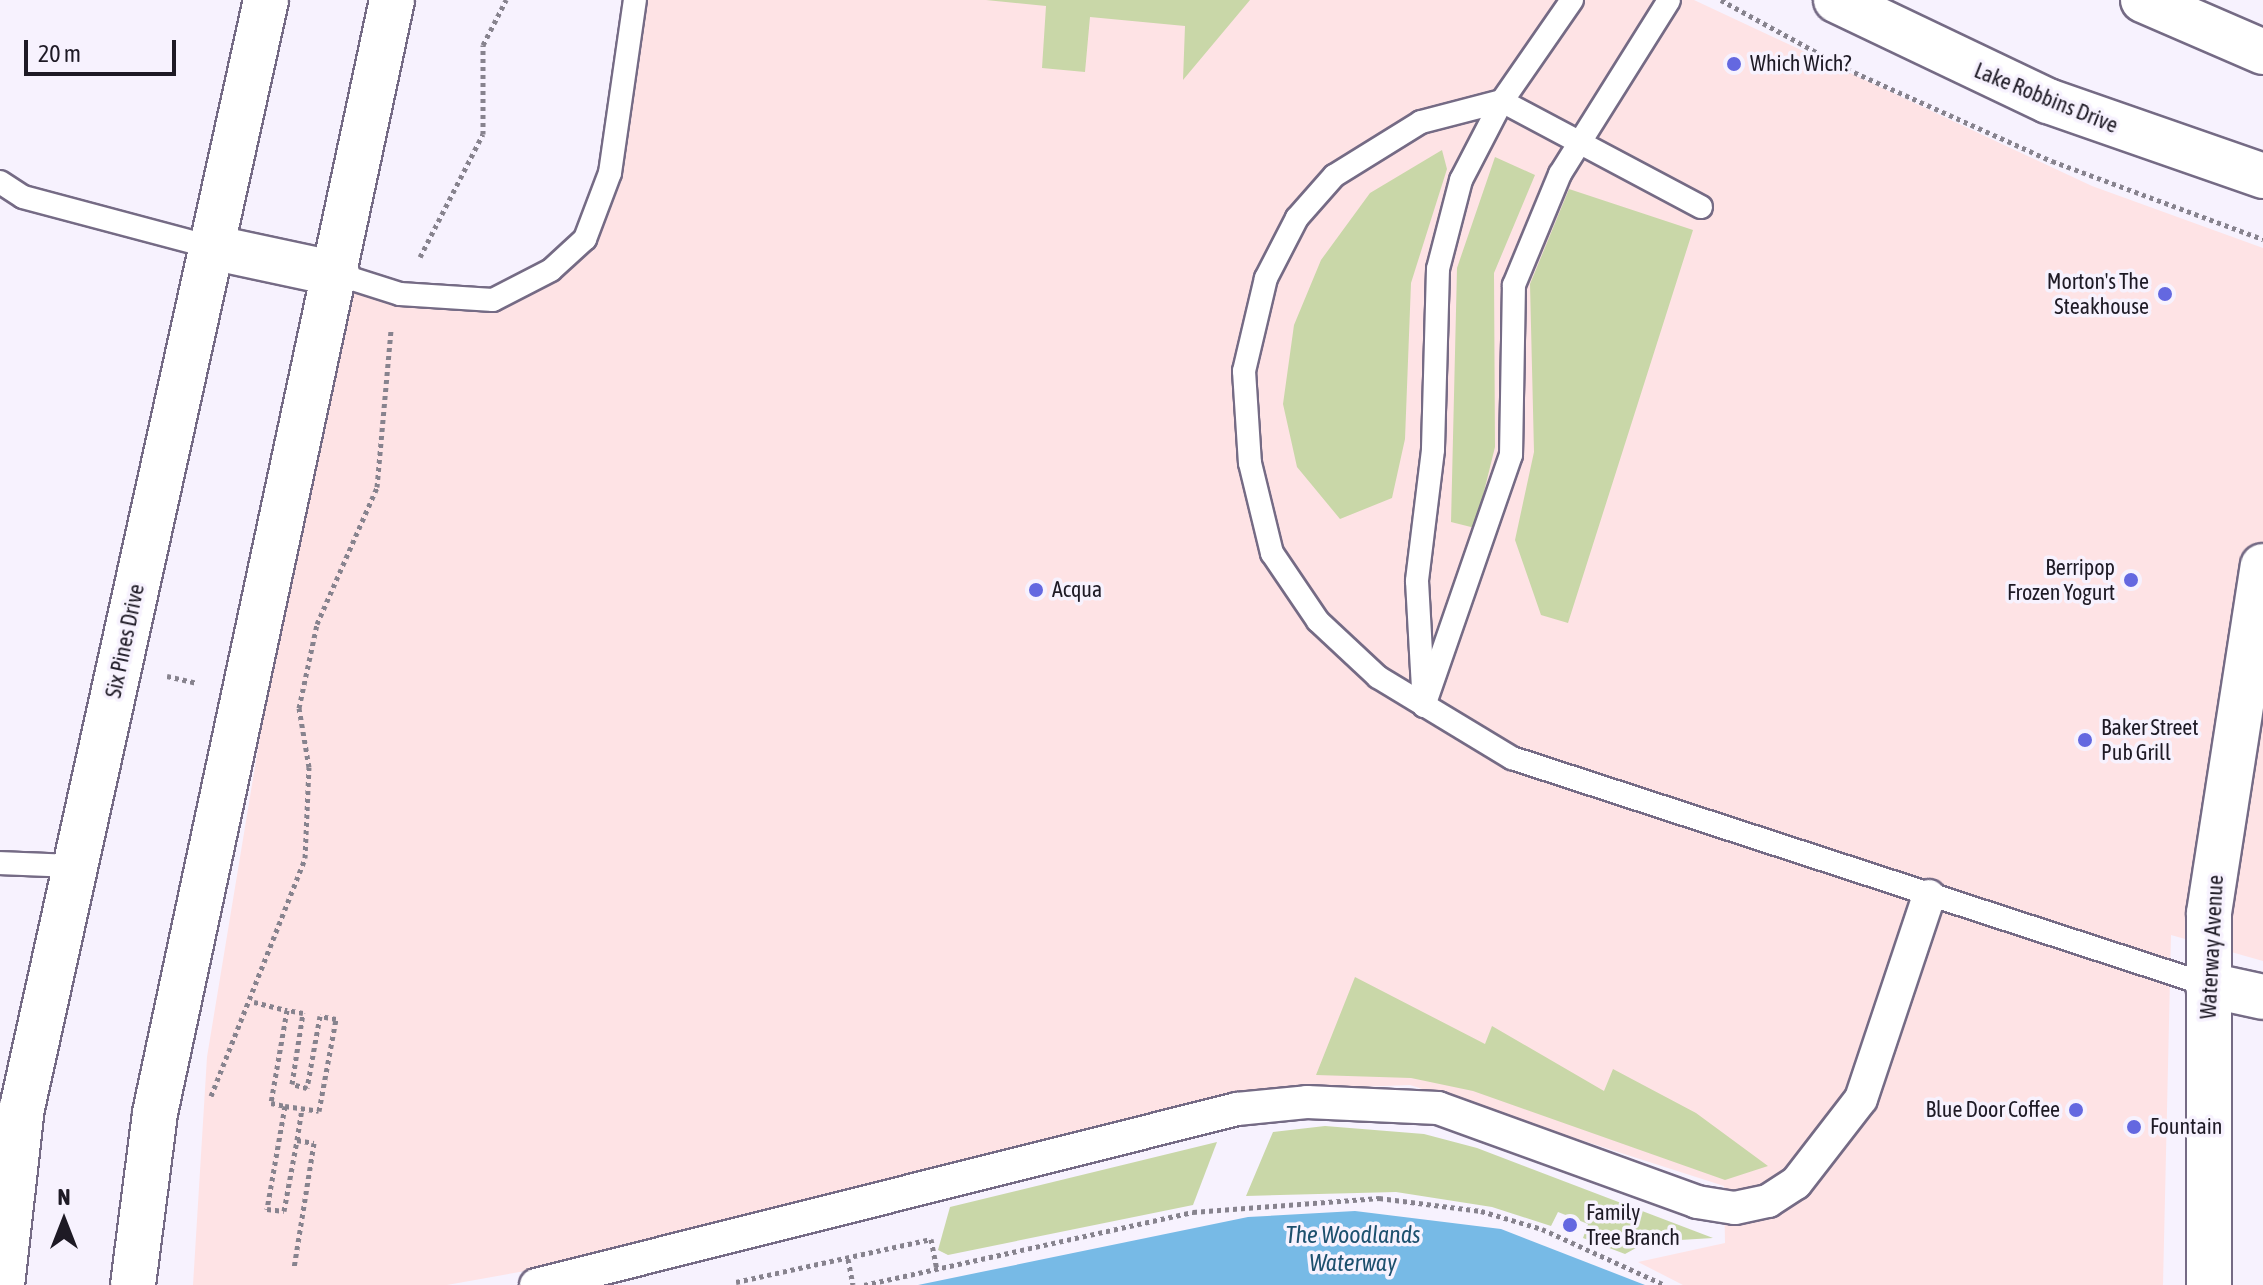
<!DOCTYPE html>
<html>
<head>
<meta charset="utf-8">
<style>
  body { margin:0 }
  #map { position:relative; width:2263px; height:1285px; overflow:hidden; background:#f7f2fe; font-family:"Asap Condensed",sans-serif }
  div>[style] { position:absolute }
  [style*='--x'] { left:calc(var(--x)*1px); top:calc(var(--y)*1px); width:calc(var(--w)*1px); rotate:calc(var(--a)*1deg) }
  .commercial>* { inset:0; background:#fee3e5 }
  .green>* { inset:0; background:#c9d7a8 }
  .water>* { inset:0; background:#77bae6 }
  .path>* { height:5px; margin-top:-2.5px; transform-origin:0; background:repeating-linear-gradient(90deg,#87838e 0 4px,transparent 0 8px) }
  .roads { filter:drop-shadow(2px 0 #756b85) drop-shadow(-2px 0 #756b85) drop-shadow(0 2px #756b85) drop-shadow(0 -2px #756b85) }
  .service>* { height:22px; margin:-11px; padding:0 11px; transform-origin:11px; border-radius:11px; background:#fff }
  .pedestrian>* { height:32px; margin:-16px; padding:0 16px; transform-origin:16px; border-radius:16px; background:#fff }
  .minor>* { height:44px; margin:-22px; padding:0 22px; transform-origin:22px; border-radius:22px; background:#fff }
  .tertiary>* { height:44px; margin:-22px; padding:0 22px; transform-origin:22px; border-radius:22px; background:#fff }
  .dots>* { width:22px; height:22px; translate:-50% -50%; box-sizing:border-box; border:4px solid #f7f2fe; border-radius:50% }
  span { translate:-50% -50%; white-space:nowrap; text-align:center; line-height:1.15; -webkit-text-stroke:7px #f7f2fe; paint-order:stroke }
  .poi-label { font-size:22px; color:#1e1a25 }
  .left { translate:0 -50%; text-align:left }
  .right { translate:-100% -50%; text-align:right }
  .street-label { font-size:22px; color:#1e1a25 }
  .water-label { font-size:24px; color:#1d506e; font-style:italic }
  .north { position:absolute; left:24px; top:1181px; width:80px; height:80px; -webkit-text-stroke:6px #f7f2fe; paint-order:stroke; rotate:0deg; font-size:22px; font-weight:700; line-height:32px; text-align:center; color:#1e1a25 }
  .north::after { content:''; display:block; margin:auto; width:28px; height:36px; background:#1e1a25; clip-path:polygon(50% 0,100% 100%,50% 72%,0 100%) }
  .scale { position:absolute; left:24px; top:40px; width:152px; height:36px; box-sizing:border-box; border:4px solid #1e1a25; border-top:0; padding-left:10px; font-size:24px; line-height:28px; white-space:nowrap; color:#1e1a25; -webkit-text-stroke:6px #f7f2fe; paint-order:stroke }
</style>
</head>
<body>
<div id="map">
  <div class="commercial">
    <i style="clip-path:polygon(645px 0,1694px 0,2092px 186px,2263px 248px,2263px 961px,2171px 935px,2163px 1285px,1683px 1285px,1638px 1262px,1725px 1243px,1724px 1186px,1410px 1085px,1235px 1092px,575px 1262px,447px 1285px,193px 1285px,207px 1057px,265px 706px,353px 287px,495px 307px,595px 241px)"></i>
  </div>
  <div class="green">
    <i style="clip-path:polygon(986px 0,1250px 0,1183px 80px,1185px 26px,1090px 17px,1085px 72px,1042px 68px,1046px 6px)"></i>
    <i style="clip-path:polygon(1442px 150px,1447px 169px,1411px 283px,1405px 439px,1392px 498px,1340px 519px,1297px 467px,1283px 404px,1294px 325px,1321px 260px,1370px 193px)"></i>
    <i style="clip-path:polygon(1495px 157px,1535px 175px,1494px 273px,1495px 447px,1475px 528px,1451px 522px,1457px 268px)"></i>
    <i style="clip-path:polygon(1569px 189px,1693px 230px,1568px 623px,1541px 615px,1515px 540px,1534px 452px,1530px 284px)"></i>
    <i style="clip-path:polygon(1355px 977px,1485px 1044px,1492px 1026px,1604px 1091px,1613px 1069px,1696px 1113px,1768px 1166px,1725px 1180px,1473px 1091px,1411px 1078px,1316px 1075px)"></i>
    <i style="clip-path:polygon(1325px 1126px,1424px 1134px,1477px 1148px,1713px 1238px,1647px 1242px,1625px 1254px,1583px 1238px,1588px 1224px,1558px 1212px,1551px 1226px,1492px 1207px,1396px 1192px,1246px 1196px,1273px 1132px)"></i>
    <i style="clip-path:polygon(1217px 1142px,1193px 1205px,948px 1255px,938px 1250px,950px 1207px)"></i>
  </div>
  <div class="water">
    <i style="clip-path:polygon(1355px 1211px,1501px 1229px,1645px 1285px,918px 1285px,1248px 1217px)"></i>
  </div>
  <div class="path">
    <i style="--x:1721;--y:0;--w:144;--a:28.7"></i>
    <i style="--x:1847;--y:69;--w:225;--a:24.2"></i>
    <i style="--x:2052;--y:161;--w:225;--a:20.3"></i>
    <i style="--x:420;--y:257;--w:138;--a:-62.9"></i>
    <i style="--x:483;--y:134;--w:89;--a:-90"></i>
    <i style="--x:483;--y:45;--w:51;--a:-62.9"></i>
    <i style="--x:167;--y:676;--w:31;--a:13"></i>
    <i style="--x:254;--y:1002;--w:34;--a:14"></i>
    <i style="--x:287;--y:1010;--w:94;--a:99.8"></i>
    <i style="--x:271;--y:1103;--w:14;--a:12"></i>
    <i style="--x:285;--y:1106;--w:105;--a:99.9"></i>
    <i style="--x:267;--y:1209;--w:17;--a:7"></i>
    <i style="--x:284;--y:1211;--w:72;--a:-79.6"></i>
    <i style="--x:297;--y:1140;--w:17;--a:10"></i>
    <i style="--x:314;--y:1143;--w:127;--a:99.1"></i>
    <i style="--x:211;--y:1096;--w:256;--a:-68.4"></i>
    <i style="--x:305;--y:858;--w:91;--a:-87.5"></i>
    <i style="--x:309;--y:767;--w:60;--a:-99.6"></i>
    <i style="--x:299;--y:708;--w:86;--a:-77.9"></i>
    <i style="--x:317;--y:624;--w:150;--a:-66.3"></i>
    <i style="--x:377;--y:487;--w:159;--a:-84.9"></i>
    <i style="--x:285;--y:1106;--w:34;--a:8"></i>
    <i style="--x:319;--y:1111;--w:94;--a:-79.5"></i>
    <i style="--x:336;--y:1019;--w:16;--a:-169"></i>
    <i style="--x:320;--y:1016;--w:73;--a:100.2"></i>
    <i style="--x:307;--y:1088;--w:16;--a:-165"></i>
    <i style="--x:292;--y:1084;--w:72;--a:-81.2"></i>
    <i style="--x:303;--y:1013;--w:15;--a:-169"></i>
    <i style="--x:297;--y:1140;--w:32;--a:-81"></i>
    <i style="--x:848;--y:1259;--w:26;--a:79"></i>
    <i style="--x:736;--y:1282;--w:200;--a:-12.4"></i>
    <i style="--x:931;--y:1239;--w:31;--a:79"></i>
    <i style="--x:864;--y:1285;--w:337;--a:-12.5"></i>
    <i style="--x:1193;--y:1212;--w:187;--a:-4.3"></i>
    <i style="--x:1379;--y:1198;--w:103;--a:7.3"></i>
    <i style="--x:1481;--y:1211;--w:64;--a:16.4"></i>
    <i style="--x:1542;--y:1229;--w:135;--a:24.5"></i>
  </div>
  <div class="roads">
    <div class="service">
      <i style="--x:1572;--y:0;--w:123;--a:124.7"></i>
      <i style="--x:1502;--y:101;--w:89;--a:117.4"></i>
      <i style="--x:1461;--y:180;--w:92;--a:104.5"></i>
      <i style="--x:1438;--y:269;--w:181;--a:91.6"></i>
      <i style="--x:1433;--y:450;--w:132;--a:97"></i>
      <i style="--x:1417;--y:581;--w:125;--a:86.8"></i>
      <i style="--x:1424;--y:706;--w:266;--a:-70.9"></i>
      <i style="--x:1511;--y:455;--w:170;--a:-89"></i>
      <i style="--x:1514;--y:285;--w:120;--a:-67.5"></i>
      <i style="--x:1560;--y:174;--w:205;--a:-57.9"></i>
      <i style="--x:0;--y:182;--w:27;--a:33"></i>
      <i style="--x:23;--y:197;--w:195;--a:14.9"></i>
      <i style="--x:1701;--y:207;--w:225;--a:-152"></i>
      <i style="--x:1502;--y:101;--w:84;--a:165.5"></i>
      <i style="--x:1421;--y:122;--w:102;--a:148.2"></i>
      <i style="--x:1334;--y:176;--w:56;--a:131.4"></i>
      <i style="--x:1297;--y:218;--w:68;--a:117.3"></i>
      <i style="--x:1266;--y:278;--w:96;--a:103.3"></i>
      <i style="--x:1244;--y:371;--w:92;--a:86.3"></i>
      <i style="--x:1250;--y:463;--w:93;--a:76.3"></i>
      <i style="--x:1272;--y:553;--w:82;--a:55.9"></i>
      <i style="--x:1318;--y:621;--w:82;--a:43"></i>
      <i style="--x:1378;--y:677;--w:157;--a:31.2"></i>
      <i style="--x:1512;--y:758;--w:732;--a:18.06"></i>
      <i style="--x:337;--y:274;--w:66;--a:17.6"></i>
      <i style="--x:400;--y:294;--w:93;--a:3.7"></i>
      <i style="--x:493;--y:300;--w:65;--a:-27.3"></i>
      <i style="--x:551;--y:270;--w:46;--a:-42.4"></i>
      <i style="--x:585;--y:239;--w:71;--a:-69.3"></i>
      <i style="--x:610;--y:173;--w:175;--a:-81.8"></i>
      <i style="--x:0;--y:863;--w:75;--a:2.3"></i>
    </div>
    <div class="pedestrian">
      <i style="--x:536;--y:1285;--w:723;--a:-14.09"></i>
      <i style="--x:1237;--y:1109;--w:70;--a:-5.7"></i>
      <i style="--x:1307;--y:1102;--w:131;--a:2.6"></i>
      <i style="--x:1438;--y:1108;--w:276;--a:19.9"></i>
      <i style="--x:1697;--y:1202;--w:38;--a:9"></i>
      <i style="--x:1735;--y:1208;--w:34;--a:-12"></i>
      <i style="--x:1768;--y:1201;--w:33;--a:-33"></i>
      <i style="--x:1796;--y:1183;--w:106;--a:-52.3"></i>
      <i style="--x:1861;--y:1099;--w:214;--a:-71.5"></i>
    </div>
    <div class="minor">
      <i style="--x:2208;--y:985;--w:56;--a:12.3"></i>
      <i style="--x:2209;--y:1285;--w:372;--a:-90"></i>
      <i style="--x:2209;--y:913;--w:351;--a:-81.2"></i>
    </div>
    <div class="tertiary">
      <i style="--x:1836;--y:0;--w:235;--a:25.5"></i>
      <i style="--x:2048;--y:101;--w:228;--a:19.2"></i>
      <i style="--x:2143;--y:0;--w:131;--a:23.4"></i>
      <i style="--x:211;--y:247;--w:129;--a:12.1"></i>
      <i style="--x:2;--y:1285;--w:178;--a:-83.6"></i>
      <i style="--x:22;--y:1108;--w:1135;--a:-77.58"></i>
      <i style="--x:133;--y:1285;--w:173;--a:-82.7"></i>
      <i style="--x:155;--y:1113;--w:1138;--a:-77.98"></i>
    </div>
  </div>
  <div class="dots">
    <i style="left:1734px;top:64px;background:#6468e0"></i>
    <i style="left:2165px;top:294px;background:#6468e0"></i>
    <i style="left:2131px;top:580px;background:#6468e0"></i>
    <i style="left:1036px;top:590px;background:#6468e0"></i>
    <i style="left:2085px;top:740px;background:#6468e0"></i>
    <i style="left:2076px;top:1110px;background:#6468e0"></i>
    <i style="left:2134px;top:1127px;background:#6468e0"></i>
    <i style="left:1570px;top:1225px;background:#6468e0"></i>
  </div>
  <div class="poi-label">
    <span class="left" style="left:1750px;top:64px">Which Wich?</span>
    <span class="right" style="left:2149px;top:294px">Morton's The<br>Steakhouse</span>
    <span class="right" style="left:2115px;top:580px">Berripop<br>Frozen Yogurt</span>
    <span class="left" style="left:1052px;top:590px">Acqua</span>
    <span class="left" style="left:2101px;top:740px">Baker Street<br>Pub Grill</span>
    <span class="right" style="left:2060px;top:1110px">Blue Door Coffee</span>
    <span class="left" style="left:2150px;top:1127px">Fountain</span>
    <span class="left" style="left:1586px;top:1225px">Family<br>Tree Branch</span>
  </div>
  <div class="street-label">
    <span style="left:2046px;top:98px;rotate:22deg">Lake Robbins Drive</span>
    <span style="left:125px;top:641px;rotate:-78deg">Six Pines Drive</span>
    <span style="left:2212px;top:947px;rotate:-87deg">Waterway Avenue</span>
  </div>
  <div class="water-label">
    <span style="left:1353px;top:1249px">The Woodlands<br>Waterway</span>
  </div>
  <div class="north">N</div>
  <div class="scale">20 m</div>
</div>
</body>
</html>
